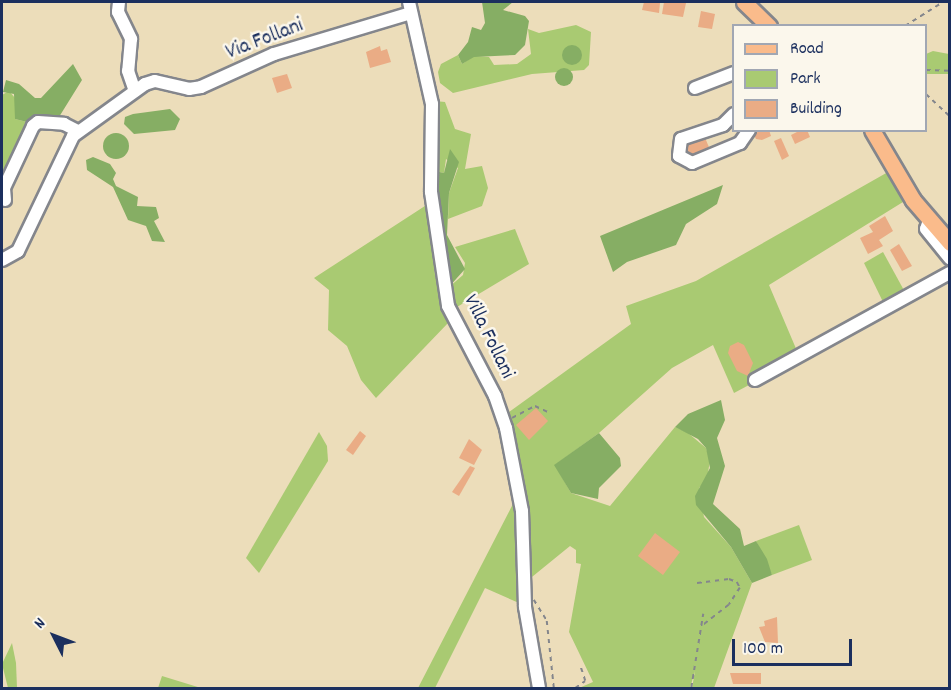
<!DOCTYPE html>
<html>
<head>
<meta charset="utf-8">
<style>
  body { margin:0 }
  #map { position:relative; width:951px; height:690px; overflow:hidden; background:#ecddba; font-family:Dekko,sans-serif }
  div>[style] { position:absolute }
  [style*='--x'] { left:calc(var(--x)*1px); top:calc(var(--y)*1px); width:calc(var(--w)*1px); rotate:calc(var(--a)*1deg) }
  .green>* { inset:0; background:#a9ca72 }
  .forest>* { inset:0; background:#86ae64 }
  .round { border-radius:50% }
  .building>* { inset:0; background:#eaac85 }
  .path>* { height:1.5px; margin-top:-0.75px; transform-origin:0; background:repeating-linear-gradient(90deg,#84868c 0 4.5px,transparent 0 9px) }
  .roads { filter:drop-shadow(2px 0 #84868c) drop-shadow(-2px 0 #84868c) drop-shadow(0 2px #84868c) drop-shadow(0 -2px #84868c) }
  .minor>* { height:12px; margin:-6px; padding:0 6px; transform-origin:6px; border-radius:6px; background:#fff }
  .major>* { height:15px; margin:-7.5px; padding:0 7.5px; transform-origin:7.5px; border-radius:7.5px; background:#fabb8b }
  span { translate:-50% -50%; white-space:nowrap; text-align:center; line-height:1.15; -webkit-text-stroke:5px #fbf7ec; paint-order:stroke }
  .street-label { font-size:21px; color:#1b2f5e }
  .frame { position:absolute; inset:0; border:3px solid #1b2f5e; pointer-events:none }
  .legend { position:absolute; left:732px; top:24px; width:195px; height:108px; box-sizing:border-box; background:#fbf7ec; border:2px solid #a1a7b3; margin:0; padding:8px 10px; list-style:none; font-size:18px; color:#1b2f5e }
  .legend li { display:flex; align-items:center; gap:12px; height:30px }
  .legend b { width:30px; border:2px solid #a1a7b3 }
  .north { position:absolute; left:24px; top:606px; width:60px; height:60px; -webkit-text-stroke:4px #fbf7ec; paint-order:stroke; rotate:312deg; font-size:16px; font-weight:700; line-height:24px; text-align:center; color:#1b2f5e }
  .north::after { content:''; display:block; margin:auto; width:21px; height:27px; background:#1b2f5e; clip-path:polygon(50% 0,100% 100%,50% 72%,0 100%) }
  .scale { position:absolute; left:732px; top:639px; width:120px; height:27px; box-sizing:border-box; border:3px solid #1b2f5e; border-top:0; padding-left:8px; font-size:18px; line-height:21px; white-space:nowrap; color:#1b2f5e; -webkit-text-stroke:4px #fbf7ec; paint-order:stroke }
</style>
</head>
<body>
<div id="map">
  <div class="green">
    <i style="clip-path:polygon(576px 25px,591px 32px,589px 65px,584px 70px,532px 74px,453px 93px,440px 83px,438px 72px,441px 64px,458px 55px,462px 64px,474px 56px,489px 57px,494px 65px,517px 64px,531px 54px,528px 29px,539px 33px)"></i>
    <i style="clip-path:polygon(933px 51px,949px 54px,949px 74px,926px 74px,926px 54px)"></i>
    <i style="clip-path:polygon(9px 91px,15px 98px,15px 119px,31px 123px,2px 188px,2px 95px)"></i>
    <i style="clip-path:polygon(435px 101px,445px 102px,455px 129px,471px 134px,465px 169px,482px 166px,488px 188px,482px 206px,448px 219px,449px 193px,458px 168px,446px 159px,444px 173px,435px 171px)"></i>
    <i style="clip-path:polygon(888px 172px,903px 202px,769px 285px,800px 358px,734px 393px,713px 345px,672px 368px,599px 433px,555px 465px,571px 493px,610px 506px,675px 427px,688px 433px,706px 448px,710px 460px,707px 479px,699px 488px,704px 517px,731px 547px,752px 583px,714px 688px,692px 688px,695px 671px,690px 688px,579px 688px,593px 682px,569px 632px,581px 564px,576px 563px,576px 550px,570px 546px,527px 581px,505px 415px,631px 324px,626px 306px,696px 281px)"></i>
    <i style="clip-path:polygon(428px 204px,435px 275px,449px 322px,376px 398px,361px 380px,347px 346px,328px 330px,329px 290px,314px 278px)"></i>
    <i style="clip-path:polygon(515px 229px,529px 264px,452px 310px,448px 288px,463px 275px,465px 263px,455px 247px)"></i>
    <i style="clip-path:polygon(883px 252px,906px 294px,885px 306px,864px 263px)"></i>
    <i style="clip-path:polygon(319px 432px,327px 446px,328px 461px,259px 573px,246px 558px)"></i>
    <i style="clip-path:polygon(514px 502px,519px 603px,485px 588px,435px 688px,418px 688px)"></i>
    <i style="clip-path:polygon(799px 525px,812px 560px,772px 575px,756px 541px)"></i>
    <i style="clip-path:polygon(12px 643px,16px 663px,17px 688px,8px 688px,2px 664px)"></i>
    <i style="clip-path:polygon(162px 676px,201px 688px,158px 688px)"></i>
  </div>
  <div class="forest">
    <i style="clip-path:polygon(482px 2px,513px 2px,503px 10px,525px 16px,529px 21px,525px 45px,515px 55px,474px 57px,462px 64px,458px 55px,468px 42px,472px 27px,481px 30px,485px 23px)"></i>
    <i class="round" style="left:562px;top:45px;width:20px;height:20px"></i>
    <i style="clip-path:polygon(73px 64px,82px 80px,59px 117px,31px 123px,15px 119px,14px 94px,3px 92px,6px 80px,19px 84px,35px 98px,41px 98px)"></i>
    <i class="round" style="left:555px;top:68px;width:18px;height:18px"></i>
    <i style="clip-path:polygon(170px 109px,180px 119px,175px 130px,134px 134px,124px 124px,125px 117px,133px 114px)"></i>
    <i class="round" style="left:103px;top:133px;width:26px;height:26px"></i>
    <i style="clip-path:polygon(450px 149px,459px 162px,449px 193px,447px 235px,465px 269px,448px 288px,439px 236px,435px 171px,444px 173px)"></i>
    <i style="clip-path:polygon(93px 157px,110px 164px,116px 173px,113px 179px,116px 186px,138px 197px,137px 206px,156px 207px,159px 218px,154px 221px,165px 242px,152px 241px,146px 226px,128px 220px,113px 187px,87px 170px,86px 160px)"></i>
    <i style="clip-path:polygon(723px 185px,717px 204px,686px 224px,676px 245px,627px 262px,613px 272px,600px 236px)"></i>
    <i style="clip-path:polygon(721px 400px,725px 420px,717px 438px,725px 466px,713px 504px,740px 529px,744px 546px,756px 541px,767px 559px,772px 575px,752px 583px,731px 547px,696px 505px,695px 496px,710px 468px,706px 448px,698px 439px,675px 427px,688px 414px)"></i>
    <i style="clip-path:polygon(599px 433px,620px 458px,621px 466px,599px 488px,598px 499px,571px 493px,554px 465px)"></i>
  </div>
  <div class="building">
    <i style="clip-path:polygon(644px 2px,660px 3px,659px 13px,642px 10px)"></i>
    <i style="clip-path:polygon(664px 2px,686px 3px,683px 17px,662px 14px)"></i>
    <i style="clip-path:polygon(701px 11px,715px 14px,712px 29px,698px 27px)"></i>
    <i style="clip-path:polygon(380px 46px,381px 51px,387px 49px,391px 62px,370px 68px,366px 52px)"></i>
    <i style="clip-path:polygon(287px 74px,292px 88px,277px 93px,272px 78px)"></i>
    <i style="clip-path:polygon(769px 130px,771px 136px,762px 140px,756px 139px,753px 133px)"></i>
    <i style="clip-path:polygon(801px 130px,807px 130px,810px 137px,795px 144px,791px 135px)"></i>
    <i style="clip-path:polygon(703px 133px,711px 152px,691px 161px,683px 142px)"></i>
    <i style="clip-path:polygon(781px 138px,789px 156px,782px 160px,774px 141px)"></i>
    <i style="clip-path:polygon(885px 216px,893px 231px,879px 240px,883px 246px,868px 254px,860px 238px,873px 232px,869px 226px)"></i>
    <i style="clip-path:polygon(899px 244px,912px 266px,902px 271px,890px 250px)"></i>
    <i style="clip-path:polygon(738px 342px,744px 345px,753px 363px,748px 376px,737px 371px,728px 353px,730px 346px)"></i>
    <i style="clip-path:polygon(536px 408px,548px 421px,529px 440px,516px 425px)"></i>
    <i style="clip-path:polygon(360px 431px,366px 436px,353px 455px,346px 450px)"></i>
    <i style="clip-path:polygon(469px 439px,482px 450px,474px 465px,459px 458px)"></i>
    <i style="clip-path:polygon(470px 466px,475px 468px,459px 496px,452px 492px)"></i>
    <i style="clip-path:polygon(655px 533px,680px 552px,663px 575px,638px 556px)"></i>
    <i style="clip-path:polygon(777px 617px,778px 643px,765px 642px,759px 627px,765px 626px,764px 621px)"></i>
    <i style="clip-path:polygon(730px 673px,761px 673px,761px 684px,733px 684px)"></i>
  </div>
  <div class="path">
    <i style="--x:905;--y:26;--w:45;--a:-32.3"></i>
    <i style="--x:926;--y:70;--w:24;--a:2"></i>
    <i style="--x:926;--y:94;--w:33;--a:43"></i>
    <i style="--x:512;--y:418;--w:26;--a:-28"></i>
    <i style="--x:535;--y:406;--w:14;--a:25"></i>
    <i style="--x:697;--y:583;--w:32;--a:-7"></i>
    <i style="--x:729;--y:579;--w:9;--a:21"></i>
    <i style="--x:737;--y:582;--w:7;--a:63"></i>
    <i style="--x:740;--y:588;--w:20;--a:123"></i>
    <i style="--x:729;--y:605;--w:34;--a:142"></i>
    <i style="--x:534;--y:600;--w:25;--a:58"></i>
    <i style="--x:547;--y:621;--w:67;--a:84"></i>
    <i style="--x:575;--y:688;--w:12;--a:-35"></i>
    <i style="--x:585;--y:681;--w:16;--a:-108"></i>
    <i style="--x:691;--y:688;--w:75;--a:-80.8"></i>
  </div>
  <div class="roads">
    <div class="minor">
      <i style="--x:119;--y:2;--w:10;--a:96"></i>
      <i style="--x:118;--y:12;--w:30;--a:64"></i>
      <i style="--x:131;--y:39;--w:32;--a:95"></i>
      <i style="--x:128;--y:71;--w:21;--a:71"></i>
      <i style="--x:409;--y:2;--w:105;--a:77.3"></i>
      <i style="--x:432;--y:104;--w:88;--a:90.7"></i>
      <i style="--x:431;--y:192;--w:115;--a:81.5"></i>
      <i style="--x:448;--y:306;--w:102;--a:62.4"></i>
      <i style="--x:495;--y:396;--w:34;--a:71"></i>
      <i style="--x:506;--y:428;--w:85;--a:79.1"></i>
      <i style="--x:522;--y:511;--w:96;--a:88.2"></i>
      <i style="--x:525;--y:607;--w:82;--a:80.2"></i>
      <i style="--x:695;--y:88;--w:42;--a:-21"></i>
      <i style="--x:734;--y:114;--w:16;--a:135"></i>
      <i style="--x:723;--y:125;--w:44;--a:161.6"></i>
      <i style="--x:681;--y:139;--w:17;--a:97"></i>
      <i style="--x:679;--y:156;--w:15;--a:28"></i>
      <i style="--x:692;--y:163;--w:52;--a:-22.6"></i>
      <i style="--x:740;--y:143;--w:16;--a:-55"></i>
      <i style="--x:5;--y:200;--w:12;--a:-95"></i>
      <i style="--x:4;--y:188;--w:68;--a:-64.9"></i>
      <i style="--x:33;--y:126;--w:6;--a:-39"></i>
      <i style="--x:38;--y:122;--w:26;--a:4"></i>
      <i style="--x:64;--y:124;--w:16;--a:27"></i>
      <i style="--x:929;--y:220;--w:9;--a:108"></i>
      <i style="--x:926;--y:229;--w:38;--a:51"></i>
      <i style="--x:2;--y:260;--w:18;--a:-29"></i>
      <i style="--x:18;--y:251;--w:127;--a:-64.4"></i>
      <i style="--x:73;--y:136;--w:89;--a:-35.8"></i>
      <i style="--x:145;--y:84;--w:10;--a:-17"></i>
      <i style="--x:155;--y:81;--w:35;--a:13"></i>
      <i style="--x:189;--y:89;--w:12;--a:-9"></i>
      <i style="--x:201;--y:87;--w:80;--a:-24.3"></i>
      <i style="--x:274;--y:54;--w:143;--a:-16.7"></i>
      <i style="--x:755;--y:380;--w:222;--a:-28.8"></i>
    </div>
    <div class="major">
      <i style="--x:744;--y:2;--w:35;--a:44"></i>
      <i style="--x:872;--y:130;--w:81;--a:59.6"></i>
      <i style="--x:913;--y:200;--w:57;--a:49.3"></i>
    </div>
  </div>
  <div class="street-label">
    <span style="left:265px;top:40px;rotate:-21deg">Via Follani</span>
    <span style="left:488px;top:337px;rotate:64deg">Villa Follani</span>
  </div>
  <div class="frame"></div>
  <ul class="legend">
  <li><b style="height:8px;background:#fabb8b"></b>Road</li>
  <li><b style="height:16px;background:#a9ca72"></b>Park</li>
  <li><b style="height:16px;background:#eaac85"></b>Building</li>
  </ul>
  <div class="north">N</div>
  <div class="scale">100 m</div>
</div>
</body>
</html>
